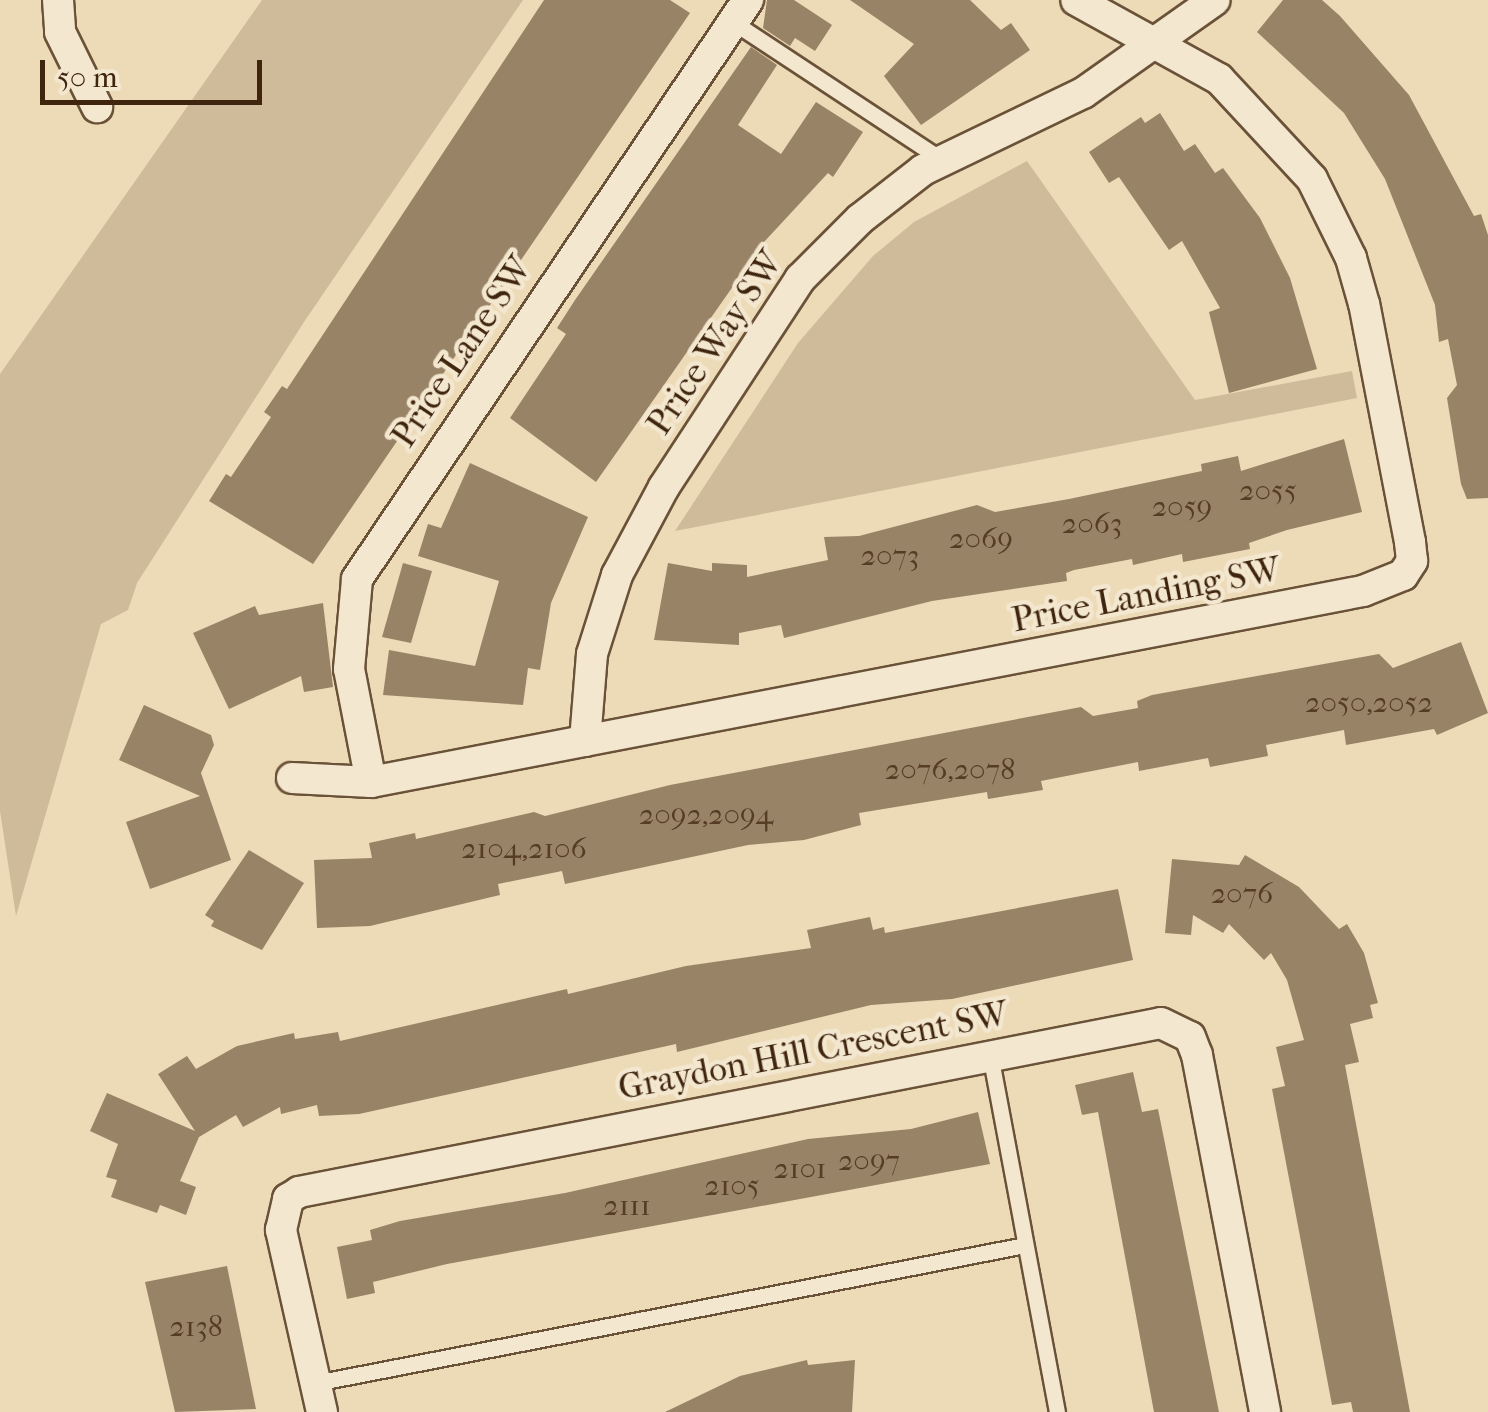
<!DOCTYPE html>
<html>
<head>
<meta charset="utf-8">
<style>
  body { margin:0 }
  #map { position:relative; width:1488px; height:1412px; overflow:hidden; background:#eddab7; font-family:"IM FELL French Canon",serif }
  div>[style] { position:absolute }
  [style*='--x'] { left:calc(var(--x)*1px); top:calc(var(--y)*1px); width:calc(var(--w)*1px); rotate:calc(var(--a)*1deg) }
  .green>* { inset:0; background:#cfbb9a }
  .building>* { inset:0; background:#998366 }
  .roads { filter:drop-shadow(2px 0 #6a5238) drop-shadow(-2px 0 #6a5238) drop-shadow(0 2px #6a5238) drop-shadow(0 -2px #6a5238) }
  .service>* { height:15px; margin:-7.5px; padding:0 7.5px; transform-origin:7.5px; border-radius:7.5px; background:#f3e7d0 }
  .minor>* { height:30px; margin:-15px; padding:0 15px; transform-origin:15px; border-radius:15px; background:#f3e7d0 }
  span { translate:-50% -50%; white-space:nowrap; text-align:center; line-height:1.15; -webkit-text-stroke:9px #f3e7d0; paint-order:stroke }
  .number-label { font-size:30px; color:#563c24 }
  .number-label span { -webkit-text-stroke-width:0 }
  .street-label { font-size:35px; color:#3f240e }
  .scale { position:absolute; left:40px; top:60px; width:222px; height:45px; box-sizing:border-box; border:5px solid #3f240e; border-top:0; padding-left:12px; font-size:30px; line-height:35px; white-space:nowrap; color:#3f240e; -webkit-text-stroke:8px #f3e7d0; paint-order:stroke }
</style>
</head>
<body>
<div id="map">
  <div class="green">
    <i style="clip-path:polygon(262px 0,523px 0,304px 322px,137px 583px,128px 610px,101px 624px,16px 916px,0 811px,0 374px)"></i>
    <i style="clip-path:polygon(1027px 161px,1195px 400px,1352px 371px,1357px 398px,675px 531px,798px 343px,873px 256px,914px 222px)"></i>
  </div>
  <div class="building">
    <i style="clip-path:polygon(544px 0,670px 0,690px 13px,313px 564px,209px 501px,226px 474px,231px 477px,271px 417px,264px 412px,282px 386px,287px 389px)"></i>
    <i style="clip-path:polygon(767px 0,794px 0,832px 25px,815px 51px,795px 38px,790px 46px,763px 28px)"></i>
    <i style="clip-path:polygon(850px 0,970px 0,1001px 30px,1011px 23px,1030px 50px,921px 125px,884px 76px,914px 44px)"></i>
    <i style="clip-path:polygon(1283px 0,1322px 0,1340px 16px,1409px 95px,1474px 216px,1481px 214px,1488px 235px,1488px 498px,1467px 499px,1461px 484px,1447px 398px,1457px 385px,1448px 339px,1439px 342px,1435px 305px,1385px 179px,1344px 113px,1257px 32px)"></i>
    <i style="clip-path:polygon(751px 47px,777px 65px,738px 125px,781px 154px,816px 102px,863px 132px,833px 177px,828px 173px,764px 242px,596px 482px,510px 418px,566px 334px,557px 328px,575px 300px)"></i>
    <i style="clip-path:polygon(1160px 113px,1184px 151px,1195px 144px,1215px 173px,1223px 168px,1260px 218px,1290px 278px,1317px 369px,1229px 393px,1209px 312px,1220px 308px,1182px 241px,1169px 250px,1119px 177px,1109px 183px,1089px 152px,1141px 117px,1145px 123px)"></i>
    <i style="clip-path:polygon(1344px 439px,1362px 512px,1287px 530px,1249px 543px,1250px 549px,1183px 562px,1182px 554px,1133px 565px,1132px 559px,1074px 570px,1066px 573px,1067px 581px,932px 601px,784px 638px,781px 625px,739px 633px,739px 645px,654px 640px,668px 563px,712px 571px,712px 563px,747px 565px,747px 577px,828px 560px,824px 537px,859px 536px,977px 505px,995px 512px,1069px 499px,1202px 471px,1201px 464px,1238px 456px,1241px 471px)"></i>
    <i style="clip-path:polygon(470px 463px,588px 517px,551px 603px,540px 670px,528px 668px,523px 705px,383px 695px,389px 650px,475px 666px,499px 581px,418px 556px,428px 524px,441px 528px)"></i>
    <i style="clip-path:polygon(403px 563px,432px 571px,411px 643px,382px 637px)"></i>
    <i style="clip-path:polygon(323px 603px,333px 687px,304px 692px,301px 676px,229px 709px,193px 633px,255px 606px,259px 615px)"></i>
    <i style="clip-path:polygon(1461px 642px,1488px 713px,1437px 735px,1434px 729px,1346px 745px,1344px 730px,1266px 745px,1268px 756px,1210px 767px,1208px 758px,1139px 771px,1138px 762px,1041px 781px,1043px 790px,988px 799px,987px 792px,859px 813px,861px 825px,804px 840px,748px 845px,565px 884px,562px 871px,498px 884px,500px 895px,370px 926px,317px 928px,314px 860px,372px 858px,369px 843px,415px 833px,416px 839px,534px 812px,545px 816px,670px 785px,1081px 707px,1093px 716px,1138px 708px,1137px 701px,1152px 695px,1379px 654px,1393px 668px)"></i>
    <i style="clip-path:polygon(144px 705px,211px 735px,214px 745px,201px 773px,231px 860px,150px 889px,126px 822px,200px 796px,119px 760px)"></i>
    <i style="clip-path:polygon(249px 850px,304px 883px,262px 950px,211px 926px,214px 921px,205px 915px)"></i>
    <i style="clip-path:polygon(1245px 855px,1299px 887px,1339px 929px,1347px 924px,1364px 953px,1378px 1003px,1370px 1005px,1373px 1018px,1350px 1024px,1359px 1062px,1345px 1065px,1410px 1412px,1353px 1412px,1351px 1402px,1332px 1405px,1272px 1089px,1285px 1086px,1276px 1047px,1304px 1040px,1287px 980px,1271px 953px,1264px 960px,1229px 924px,1223px 933px,1193px 915px,1191px 935px,1165px 933px,1172px 859px,1239px 865px)"></i>
    <i style="clip-path:polygon(1118px 889px,1133px 960px,952px 999px,871px 1005px,677px 1052px,676px 1044px,359px 1114px,319px 1116px,317px 1105px,281px 1114px,280px 1107px,243px 1127px,236px 1115px,199px 1137px,180px 1181px,196px 1187px,186px 1215px,160px 1205px,157px 1213px,111px 1197px,117px 1180px,106px 1177px,118px 1144px,90px 1131px,107px 1093px,195px 1131px,158px 1074px,187px 1056px,196px 1069px,237px 1046px,294px 1033px,295px 1039px,338px 1032px,340px 1041px,567px 989px,568px 994px,686px 966px,811px 948px,807px 930px,870px 917px,873px 930px,884px 927px,885px 933px)"></i>
    <i style="clip-path:polygon(1133px 1072px,1142px 1112px,1158px 1109px,1219px 1412px,1154px 1412px,1098px 1112px,1082px 1115px,1075px 1085px)"></i>
    <i style="clip-path:polygon(978px 1112px,990px 1164px,447px 1264px,373px 1282px,375px 1293px,347px 1299px,337px 1247px,372px 1240px,370px 1230px,400px 1221px,565px 1193px,808px 1139px,911px 1129px)"></i>
    <i style="clip-path:polygon(227px 1266px,256px 1409px,175px 1412px,145px 1282px)"></i>
    <i style="clip-path:polygon(807px 1360px,808px 1365px,855px 1360px,852px 1412px,665px 1412px,740px 1376px)"></i>
  </div>
  <div class="roads">
    <div class="service">
      <i style="--x:733;--y:22;--w:250;--a:33.4"></i>
      <i style="--x:990;--y:1054;--w:364;--a:79.4"></i>
      <i style="--x:315;--y:1383;--w:723;--a:-11"></i>
    </div>
    <div class="minor">
      <i style="--x:58;--y:0;--w:32;--a:86"></i>
      <i style="--x:60;--y:32;--w:84;--a:63.7"></i>
      <i style="--x:585;--y:741;--w:87;--a:-85.4"></i>
      <i style="--x:592;--y:654;--w:83;--a:-72.4"></i>
      <i style="--x:617;--y:575;--w:100;--a:-61.9"></i>
      <i style="--x:664;--y:487;--w:249;--a:-56.8"></i>
      <i style="--x:800;--y:279;--w:85;--a:-45"></i>
      <i style="--x:860;--y:219;--w:80;--a:-37.9"></i>
      <i style="--x:923;--y:170;--w:178;--a:-25.7"></i>
      <i style="--x:1083;--y:93;--w:161;--a:-35.2"></i>
      <i style="--x:292;--y:778;--w:79;--a:2.9"></i>
      <i style="--x:371;--y:782;--w:1010;--a:-10.9"></i>
      <i style="--x:1363;--y:591;--w:43;--a:-21.8"></i>
      <i style="--x:1403;--y:575;--w:17;--a:-57"></i>
      <i style="--x:1412;--y:561;--w:19;--a:-96"></i>
      <i style="--x:1410;--y:542;--w:242;--a:-100.9"></i>
      <i style="--x:1364;--y:304;--w:48;--a:-105.8"></i>
      <i style="--x:1351;--y:258;--w:88;--a:-116.3"></i>
      <i style="--x:1312;--y:179;--w:137;--a:-132.9"></i>
      <i style="--x:1219;--y:79;--w:163;--a:-151.1"></i>
      <i style="--x:371;--y:782;--w:115;--a:-101"></i>
      <i style="--x:349;--y:669;--w:90;--a:-84.9"></i>
      <i style="--x:357;--y:579;--w:699;--a:-55.97"></i>
      <i style="--x:322;--y:1412;--w:187;--a:-102.7"></i>
      <i style="--x:281;--y:1230;--w:32;--a:-77"></i>
      <i style="--x:288;--y:1199;--w:13;--a:-32"></i>
      <i style="--x:299;--y:1192;--w:878;--a:-11.09"></i>
      <i style="--x:1161;--y:1023;--w:32;--a:26"></i>
      <i style="--x:1190;--y:1037;--w:19;--a:69"></i>
      <i style="--x:1197;--y:1055;--w:363;--a:79.2"></i>
    </div>
  </div>
  <div class="number-label">
    <span style="left:1268px;top:491px">2055</span>
    <span style="left:1182px;top:507px">2059</span>
    <span style="left:1092px;top:524px">2063</span>
    <span style="left:981px;top:539px">2069</span>
    <span style="left:890px;top:556px">2073</span>
    <span style="left:1369px;top:703px">2050,2052</span>
    <span style="left:950px;top:770px">2076,2078</span>
    <span style="left:706px;top:815px">2092,2094</span>
    <span style="left:524px;top:849px">2104,2106</span>
    <span style="left:1242px;top:894px">2076</span>
    <span style="left:869px;top:1161px">2097</span>
    <span style="left:800px;top:1169px">2101</span>
    <span style="left:732px;top:1186px">2105</span>
    <span style="left:627px;top:1206px">2111</span>
    <span style="left:196px;top:1327px">2138</span>
  </div>
  <div class="street-label">
    <span style="left:715px;top:343px;rotate:-56deg">Price Way SW</span>
    <span style="left:462px;top:352px;rotate:-56deg">Price Lane SW</span>
    <span style="left:1146px;top:595px;rotate:-11deg">Price Landing SW</span>
    <span style="left:813px;top:1051px;rotate:-11deg">Graydon Hill Crescent SW</span>
  </div>
  <div class="scale">50 m</div>
</div>
</body>
</html>
